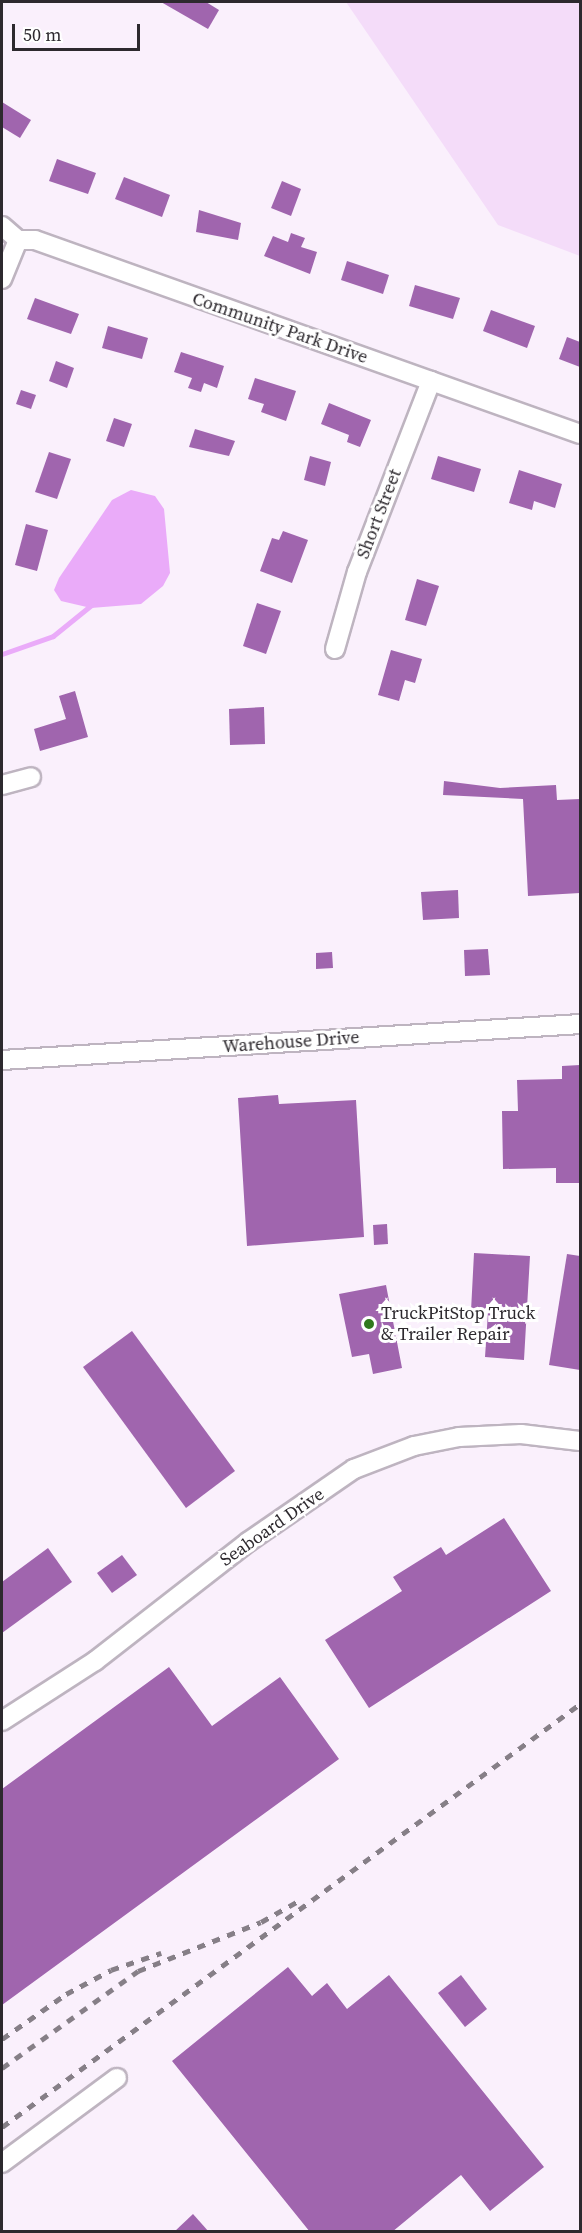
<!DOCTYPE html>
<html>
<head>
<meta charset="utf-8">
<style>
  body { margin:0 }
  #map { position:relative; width:582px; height:2233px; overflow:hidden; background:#faf0fc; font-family:"Source Serif 4",serif }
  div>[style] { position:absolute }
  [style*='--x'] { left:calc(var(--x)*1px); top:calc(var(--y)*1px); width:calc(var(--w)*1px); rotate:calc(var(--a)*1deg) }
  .green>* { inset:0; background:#f4dcf9 }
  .water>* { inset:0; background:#eaabf9 }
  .stream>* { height:5px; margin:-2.5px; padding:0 2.5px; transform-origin:2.5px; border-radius:2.5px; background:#eaabf9 }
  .building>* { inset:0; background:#a065ae }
  .roads { filter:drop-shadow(2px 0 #beb4c0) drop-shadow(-2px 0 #beb4c0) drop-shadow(0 2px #beb4c0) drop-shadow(0 -2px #beb4c0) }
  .street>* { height:18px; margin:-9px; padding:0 9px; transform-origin:9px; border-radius:9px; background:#fff }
  .rail>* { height:4.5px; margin-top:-2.25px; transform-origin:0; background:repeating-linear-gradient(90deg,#867f87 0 8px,transparent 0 16px) }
  .dots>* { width:16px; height:16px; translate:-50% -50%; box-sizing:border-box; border:3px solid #fff; border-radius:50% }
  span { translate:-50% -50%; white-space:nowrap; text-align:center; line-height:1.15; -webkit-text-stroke:6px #fff; paint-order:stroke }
  .street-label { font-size:18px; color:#2d292e }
  .poi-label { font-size:18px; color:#2d292e }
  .left { translate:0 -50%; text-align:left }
  .frame { position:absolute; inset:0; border:3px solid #2d292e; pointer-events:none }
  .scale { position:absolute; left:12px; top:24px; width:128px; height:27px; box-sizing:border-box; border:3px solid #2d292e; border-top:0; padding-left:8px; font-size:18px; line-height:21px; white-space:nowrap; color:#2d292e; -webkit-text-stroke:4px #fff; paint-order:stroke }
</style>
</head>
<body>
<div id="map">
  <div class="green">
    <i style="clip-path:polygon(346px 2px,580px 2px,580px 256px,498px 225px)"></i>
  </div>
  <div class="water">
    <i style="clip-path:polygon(131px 490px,155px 496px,164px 509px,170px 573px,163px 586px,141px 604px,91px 608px,61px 601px,54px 590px,59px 578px,112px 500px)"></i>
  </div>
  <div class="stream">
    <i style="--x:2;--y:654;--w:54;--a:-19.4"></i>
    <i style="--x:53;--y:636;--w:54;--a:-39"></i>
  </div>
  <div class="building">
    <i style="clip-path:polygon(161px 2px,206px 2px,219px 10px,208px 29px)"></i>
    <i style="clip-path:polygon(2px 102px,31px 120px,20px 138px,2px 127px)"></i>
    <i style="clip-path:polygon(57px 159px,96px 173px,88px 194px,49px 181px)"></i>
    <i style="clip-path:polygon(124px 177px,170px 195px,162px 217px,115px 199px)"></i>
    <i style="clip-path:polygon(282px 181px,301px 189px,291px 216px,271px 208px)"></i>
    <i style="clip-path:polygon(199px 210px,241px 223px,238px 240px,196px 232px)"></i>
    <i style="clip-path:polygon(291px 233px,305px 238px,301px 247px,317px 252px,310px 274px,264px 256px,273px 236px,288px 242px)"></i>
    <i style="clip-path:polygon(347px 261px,389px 275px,383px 294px,341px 280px)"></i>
    <i style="clip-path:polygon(415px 285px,460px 298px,453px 319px,409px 306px)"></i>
    <i style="clip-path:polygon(35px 298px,79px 314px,71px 334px,27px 319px)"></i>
    <i style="clip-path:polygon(491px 310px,535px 326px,527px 348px,483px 331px)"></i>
    <i style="clip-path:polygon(108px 326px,148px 338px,142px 359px,102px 348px)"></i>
    <i style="clip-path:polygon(567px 337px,580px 342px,580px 367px,559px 359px)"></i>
    <i style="clip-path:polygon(181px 352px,224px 366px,217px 388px,204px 383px,201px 392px,188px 388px,192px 378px,174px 372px)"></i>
    <i style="clip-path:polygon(56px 361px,74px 368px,67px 388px,49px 381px)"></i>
    <i style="clip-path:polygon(255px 378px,296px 391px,286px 421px,261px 412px,264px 404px,248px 399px)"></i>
    <i style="clip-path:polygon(21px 390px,36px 395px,31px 409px,16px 404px)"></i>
    <i style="clip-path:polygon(329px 403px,371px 420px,360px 447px,347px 442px,349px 435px,321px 424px)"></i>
    <i style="clip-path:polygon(114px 418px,132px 424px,124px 447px,106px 441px)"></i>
    <i style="clip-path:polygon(195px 429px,235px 441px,229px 456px,189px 447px)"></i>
    <i style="clip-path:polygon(49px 452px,71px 459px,57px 499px,35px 492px)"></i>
    <i style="clip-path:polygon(310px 456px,331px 462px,325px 486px,304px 480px)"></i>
    <i style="clip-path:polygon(438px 456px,481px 469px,474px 492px,431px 479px)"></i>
    <i style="clip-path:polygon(519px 470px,562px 484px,555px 508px,534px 501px,532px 510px,509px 503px)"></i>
    <i style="clip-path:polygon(26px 524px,48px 530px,37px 571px,15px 565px)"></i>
    <i style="clip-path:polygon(283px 531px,308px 540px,292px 583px,260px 571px,272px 538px,279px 540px)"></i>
    <i style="clip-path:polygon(417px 579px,439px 586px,426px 626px,405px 620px)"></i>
    <i style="clip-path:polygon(257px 603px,281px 611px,266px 654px,243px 646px)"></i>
    <i style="clip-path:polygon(391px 650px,422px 659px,415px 683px,405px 680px,399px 701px,378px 695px)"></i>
    <i style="clip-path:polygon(75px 691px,88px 737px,40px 751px,34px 729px,66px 719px,59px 696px)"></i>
    <i style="clip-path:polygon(264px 707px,265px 744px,230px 745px,229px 709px)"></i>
    <i style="clip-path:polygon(444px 781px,500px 788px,556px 785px,557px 800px,580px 799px,580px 893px,528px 896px,523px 799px,443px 795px)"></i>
    <i style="clip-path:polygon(458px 890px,459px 918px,423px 920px,421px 892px)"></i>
    <i style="clip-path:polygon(488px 949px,490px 975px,465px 976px,464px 950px)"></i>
    <i style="clip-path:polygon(332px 952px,333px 968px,316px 969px,316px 953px)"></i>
    <i style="clip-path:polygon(580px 1065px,580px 1183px,556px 1183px,556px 1168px,503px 1169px,502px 1111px,518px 1111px,517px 1080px,562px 1079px,562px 1066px)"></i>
    <i style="clip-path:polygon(278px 1095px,279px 1104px,356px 1100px,364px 1237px,247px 1246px,238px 1098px)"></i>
    <i style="clip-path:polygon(387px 1224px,388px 1244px,374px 1245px,373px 1225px)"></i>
    <i style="clip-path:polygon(474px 1253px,530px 1256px,524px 1360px,485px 1357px,488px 1312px,471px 1311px)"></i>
    <i style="clip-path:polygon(567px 1254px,580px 1256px,580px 1370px,549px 1365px)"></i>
    <i style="clip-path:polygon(386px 1285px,402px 1368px,373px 1374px,369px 1354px,352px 1357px,339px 1294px)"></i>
    <i style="clip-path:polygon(132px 1331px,235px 1471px,186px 1508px,83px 1367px)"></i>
    <i style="clip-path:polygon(504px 1518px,551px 1591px,369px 1708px,325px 1640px,402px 1591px,393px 1577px,441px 1547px,446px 1555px)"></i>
    <i style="clip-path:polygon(48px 1548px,72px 1582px,2px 1633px,2px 1582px)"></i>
    <i style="clip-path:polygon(122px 1555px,137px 1575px,112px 1593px,97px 1573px)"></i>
    <i style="clip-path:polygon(169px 1667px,212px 1726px,280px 1677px,339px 1759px,2px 2005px,2px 1789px)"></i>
    <i style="clip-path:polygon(288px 1967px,312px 1996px,327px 1983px,347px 2009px,389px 1975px,544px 2167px,490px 2211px,461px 2175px,392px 2232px,310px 2232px,172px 2061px)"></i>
    <i style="clip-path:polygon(461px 1975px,487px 2009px,465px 2027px,438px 1993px)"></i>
    <i style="clip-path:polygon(193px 2214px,209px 2232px,174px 2232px)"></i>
  </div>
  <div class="roads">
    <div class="street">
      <i style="--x:2;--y:226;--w:21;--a:41"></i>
      <i style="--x:18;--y:240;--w:17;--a:0"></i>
      <i style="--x:35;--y:240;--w:578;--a:19.59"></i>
      <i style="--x:2;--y:279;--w:42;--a:-67.7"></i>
      <i style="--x:335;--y:649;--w:80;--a:-74.1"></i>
      <i style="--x:357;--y:572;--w:205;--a:-68.8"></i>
      <i style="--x:2;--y:785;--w:30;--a:-15"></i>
      <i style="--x:2;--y:1060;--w:579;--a:-3.56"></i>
      <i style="--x:2;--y:1721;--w:111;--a:-32.8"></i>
      <i style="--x:95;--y:1661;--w:194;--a:-37.9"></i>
      <i style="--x:248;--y:1542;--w:129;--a:-34.6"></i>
      <i style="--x:354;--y:1469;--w:64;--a:-21"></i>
      <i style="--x:414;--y:1446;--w:46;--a:-11.3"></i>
      <i style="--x:459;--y:1437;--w:62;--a:-2.8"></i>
      <i style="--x:521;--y:1434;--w:59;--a:6.8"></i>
      <i style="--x:2;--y:2163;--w:143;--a:-36.5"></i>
    </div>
  </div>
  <div class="rail">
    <i style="--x:2;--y:2039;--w:78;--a:-35.1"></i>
    <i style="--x:66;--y:1994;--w:51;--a:-28.1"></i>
    <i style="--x:111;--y:1970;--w:53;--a:-18.8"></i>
    <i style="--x:2;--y:2068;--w:167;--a:-35.5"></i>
    <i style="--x:138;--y:1971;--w:132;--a:-21.7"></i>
    <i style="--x:261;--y:1922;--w:45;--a:-29.4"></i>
    <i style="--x:2;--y:2127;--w:716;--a:-36.2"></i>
  </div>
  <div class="dots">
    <i style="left:369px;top:1324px;background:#30781d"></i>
  </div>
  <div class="street-label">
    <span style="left:280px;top:328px;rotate:19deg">Community Park Drive</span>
    <span style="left:379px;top:514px;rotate:-69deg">Short Street</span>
    <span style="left:291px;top:1042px;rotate:-4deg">Warehouse Drive</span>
    <span style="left:272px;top:1527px;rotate:-35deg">Seaboard Drive</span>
  </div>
  <div class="poi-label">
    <span class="left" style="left:381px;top:1324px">TruckPitStop Truck<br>&amp; Trailer Repair</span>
  </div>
  <div class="frame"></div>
  <div class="scale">50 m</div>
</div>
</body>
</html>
